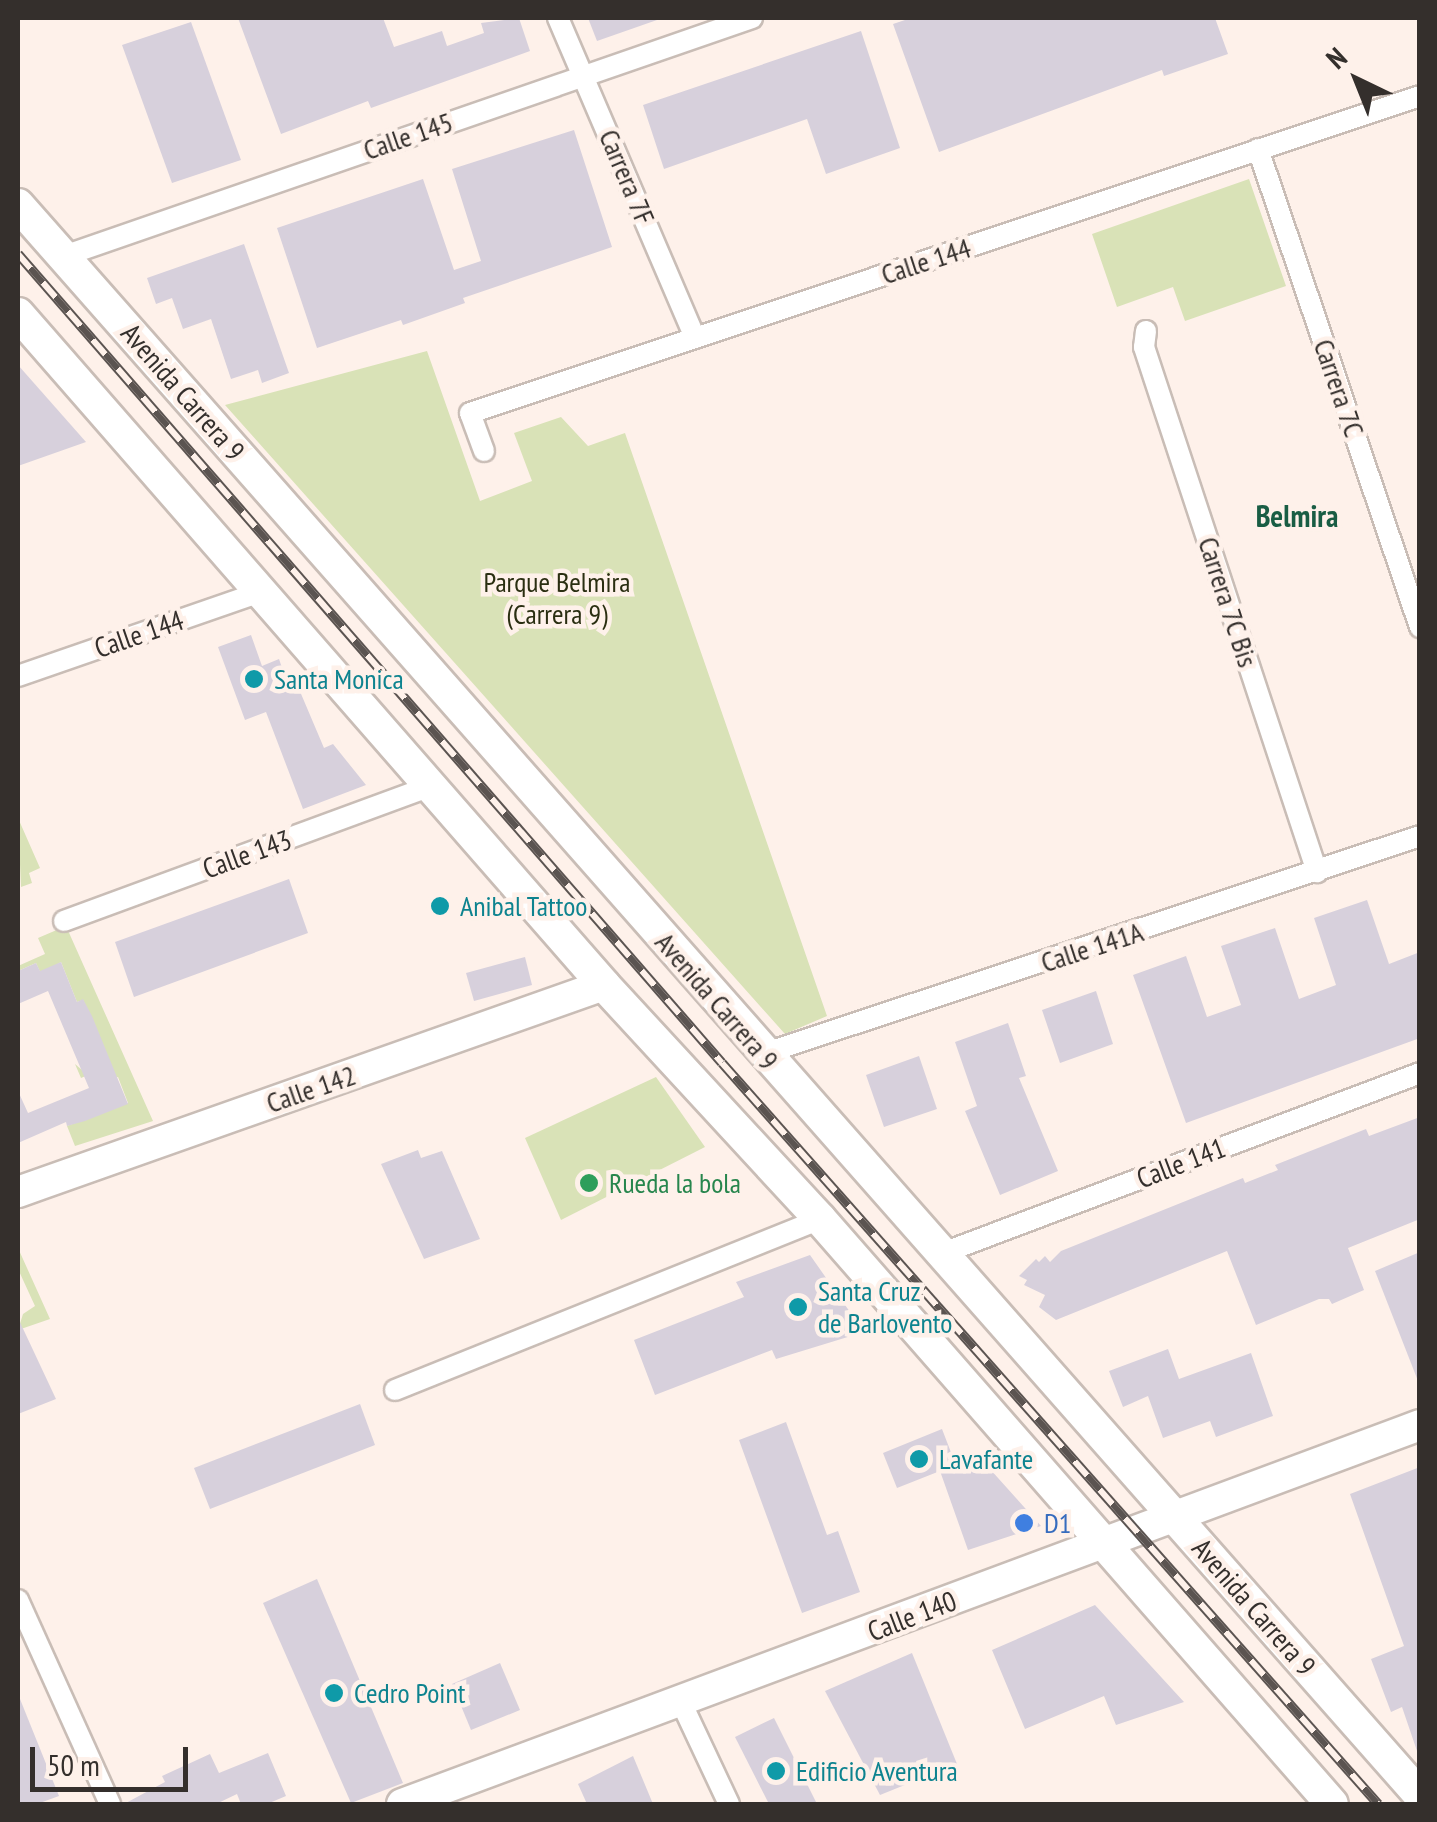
<!DOCTYPE html>
<html>
<head>
<meta charset="utf-8">
<style>
  body { margin:0 }
  #map { position:relative; width:1437px; height:1822px; overflow:hidden; background:#fef1ea; font-family:"PT Sans Narrow",sans-serif }
  div>[style] { position:absolute }
  [style*='--x'] { left:calc(var(--x)*1px); top:calc(var(--y)*1px); width:calc(var(--w)*1px); rotate:calc(var(--a)*1deg) }
  .green>* { inset:0; background:#d9e2b7 }
  .building>* { inset:0; background:#d7d0dc }
  .roads { filter:drop-shadow(2px 0 #c9bdb6) drop-shadow(-2px 0 #c9bdb6) drop-shadow(0 2px #c9bdb6) drop-shadow(0 -2px #c9bdb6) }
  .street>* { height:20px; margin:-10px; padding:0 10px; transform-origin:10px; border-radius:10px; background:#fff }
  .secondary>* { height:30px; margin:-15px; padding:0 15px; transform-origin:15px; border-radius:15px; background:#fff }
  .primary>* { height:32px; margin:-16px; padding:0 16px; transform-origin:16px; border-radius:16px; background:#fff }
  .rail>* { height:10px; margin-top:-5px; transform-origin:0; background:repeating-linear-gradient(90deg,#fef1ea 0 19px,#5b5451 0 38px); box-sizing:border-box; border-block:2px solid #5b5451 }
  .dots>* { width:28px; height:28px; translate:-50% -50%; box-sizing:border-box; border:5px solid #fef1ea; border-radius:50% }
  span { translate:-50% -50%; white-space:nowrap; text-align:center; line-height:1.15; -webkit-text-stroke:9px #fef1ea; paint-order:stroke }
  .street-label { font-size:28px; color:#342f2c }
  .park-label { font-size:28px; color:#2a2e11 }
  .culture-label { font-size:28px; color:#0d838f }
  .left { translate:0 -50%; text-align:left }
  .leisure-label { font-size:28px; color:#27864d }
  .shop-label { font-size:28px; color:#366cbe }
  .neighbourhood-label { font-size:30px; color:#195d44; font-weight:700 }
  .frame { position:absolute; inset:0; border:20px solid #342f2c; pointer-events:none }
  .north { position:absolute; left:1307px; top:30px; width:100px; height:100px; -webkit-text-stroke:8px #fef1ea; paint-order:stroke; rotate:317deg; font-size:28px; font-weight:700; line-height:40px; text-align:center; color:#342f2c }
  .north::after { content:''; display:block; margin:auto; width:35px; height:45px; background:#342f2c; clip-path:polygon(50% 0,100% 100%,50% 72%,0 100%) }
  .scale { position:absolute; left:30px; top:1747px; width:158px; height:45px; box-sizing:border-box; border:5px solid #342f2c; border-top:0; padding-left:12px; font-size:30px; line-height:35px; white-space:nowrap; color:#342f2c; -webkit-text-stroke:8px #fef1ea; paint-order:stroke }
</style>
</head>
<body>
<div id="map">
  <div class="green">
    <i style="clip-path:polygon(1249px 179px,1286px 286px,1185px 321px,1173px 287px,1117px 307px,1092px 234px)"></i>
    <i style="clip-path:polygon(427px 351px,480px 501px,532px 481px,514px 433px,561px 417px,588px 446px,625px 433px,827px 1016px,785px 1034px,225px 405px)"></i>
    <i style="clip-path:polygon(18px 818px,40px 868px,29px 873px,32px 883px,21px 887px)"></i>
    <i style="clip-path:polygon(66px 926px,153px 1121px,75px 1146px,67px 1126px,128px 1103px,118px 1077px,92px 1087px,88px 1075px,81px 1078px,75px 1064px,82px 1070px,90px 1016px,83px 1000px,77px 1002px,61px 962px,41px 974px,36px 963px,18px 971px,18px 966px,45px 954px,38px 938px)"></i>
    <i style="clip-path:polygon(656px 1077px,705px 1147px,561px 1220px,525px 1138px)"></i>
    <i style="clip-path:polygon(18px 1248px,50px 1319px,18px 1330px,23px 1314px,35px 1306px,18px 1269px)"></i>
  </div>
  <div class="building">
    <i style="clip-path:polygon(238px 18px,383px 18px,394px 47px,442px 31px,447px 46px,484px 33px,481px 23px,519px 18px,530px 51px,371px 108px,368px 101px,281px 134px)"></i>
    <i style="clip-path:polygon(588px 18px,656px 18px,657px 20px,597px 41px)"></i>
    <i style="clip-path:polygon(911px 18px,1215px 18px,1228px 54px,1164px 76px,1162px 70px,939px 152px,893px 24px)"></i>
    <i style="clip-path:polygon(191px 22px,241px 160px,172px 183px,122px 45px)"></i>
    <i style="clip-path:polygon(861px 31px,900px 148px,826px 174px,807px 119px,664px 169px,643px 105px)"></i>
    <i style="clip-path:polygon(574px 130px,612px 247px,463px 298px,465px 303px,403px 325px,401px 320px,317px 348px,277px 228px,423px 179px,454px 270px,481px 261px,452px 169px)"></i>
    <i style="clip-path:polygon(244px 244px,289px 373px,262px 383px,258px 370px,231px 379px,211px 319px,183px 329px,172px 298px,156px 304px,147px 278px)"></i>
    <i style="clip-path:polygon(18px 365px,86px 442px,18px 466px)"></i>
    <i style="clip-path:polygon(251px 635px,262px 666px,279px 659px,288px 685px,296px 682px,324px 748px,333px 744px,366px 785px,303px 809px,266px 712px,245px 720px,218px 647px)"></i>
    <i style="clip-path:polygon(289px 879px,308px 933px,134px 997px,115px 942px)"></i>
    <i style="clip-path:polygon(1367px 900px,1389px 964px,1420px 952px,1420px 1038px,1186px 1123px,1133px 975px,1186px 956px,1207px 1017px,1241px 1005px,1221px 946px,1275px 928px,1299px 999px,1336px 985px,1314px 918px)"></i>
    <i style="clip-path:polygon(525px 957px,532px 985px,474px 1001px,466px 973px)"></i>
    <i style="clip-path:polygon(61px 962px,77px 1002px,83px 999px,92px 1016px,128px 1104px,85px 1121px,67px 1126px,66px 1122px,18px 1143px,18px 1091px,28px 1113px,89px 1088px,48px 991px,18px 1004px,18px 971px,36px 963px,40px 971px)"></i>
    <i style="clip-path:polygon(1096px 991px,1113px 1044px,1060px 1063px,1042px 1010px)"></i>
    <i style="clip-path:polygon(1008px 1023px,1026px 1076px,1019px 1078px,1058px 1171px,1000px 1195px,965px 1111px,977px 1106px,955px 1042px)"></i>
    <i style="clip-path:polygon(919px 1056px,937px 1109px,884px 1127px,866px 1075px)"></i>
    <i style="clip-path:polygon(1420px 1117px,1420px 1219px,1348px 1248px,1364px 1290px,1332px 1304px,1329px 1299px,1319px 1299px,1256px 1325px,1227px 1251px,1056px 1320px,1039px 1307px,1045px 1295px,1024px 1285px,1027px 1280px,1019px 1276px,1036px 1259px,1039px 1262px,1045px 1256px,1050px 1262px,1061px 1251px,1243px 1178px,1245px 1183px,1278px 1170px,1275px 1165px,1366px 1129px,1369px 1136px)"></i>
    <i style="clip-path:polygon(418px 1150px,421px 1158px,442px 1151px,480px 1239px,424px 1259px,381px 1164px)"></i>
    <i style="clip-path:polygon(1420px 1252px,1420px 1381px,1418px 1381px,1375px 1271px)"></i>
    <i style="clip-path:polygon(810px 1255px,864px 1332px,776px 1359px,772px 1350px,655px 1395px,634px 1340px,744px 1297px,736px 1282px)"></i>
    <i style="clip-path:polygon(18px 1318px,56px 1399px,18px 1414px)"></i>
    <i style="clip-path:polygon(1168px 1349px,1179px 1379px,1251px 1353px,1273px 1416px,1216px 1437px,1210px 1421px,1163px 1438px,1148px 1396px,1123px 1407px,1109px 1371px)"></i>
    <i style="clip-path:polygon(360px 1404px,375px 1445px,210px 1509px,194px 1468px)"></i>
    <i style="clip-path:polygon(786px 1422px,827px 1535px,838px 1531px,860px 1592px,802px 1613px,739px 1440px)"></i>
    <i style="clip-path:polygon(942px 1429px,957px 1468px,981px 1459px,1041px 1526px,968px 1550px,940px 1471px,897px 1488px,883px 1453px)"></i>
    <i style="clip-path:polygon(1420px 1467px,1420px 1751px,1417px 1751px,1402px 1707px,1391px 1712px,1371px 1659px,1404px 1646px,1350px 1494px)"></i>
    <i style="clip-path:polygon(317px 1579px,403px 1783px,351px 1803px,263px 1603px)"></i>
    <i style="clip-path:polygon(1095px 1605px,1184px 1702px,1116px 1725px,1104px 1696px,1025px 1729px,992px 1650px)"></i>
    <i style="clip-path:polygon(912px 1653px,957px 1764px,880px 1795px,825px 1691px)"></i>
    <i style="clip-path:polygon(500px 1663px,520px 1710px,471px 1730px,452px 1684px)"></i>
    <i style="clip-path:polygon(18px 1694px,59px 1796px,37px 1804px,18px 1804px)"></i>
    <i style="clip-path:polygon(774px 1718px,817px 1804px,769px 1804px,735px 1737px)"></i>
    <i style="clip-path:polygon(268px 1753px,286px 1796px,267px 1804px,241px 1804px,237px 1794px,216px 1804px,124px 1804px,165px 1782px,162px 1776px,210px 1754px,219px 1773px)"></i>
    <i style="clip-path:polygon(633px 1756px,653px 1804px,587px 1804px,578px 1784px)"></i>
  </div>
  <div class="roads">
    <div class="street">
      <i style="--x:558;--y:18;--w:348;--a:66.8"></i>
      <i style="--x:1258;--y:149;--w:505;--a:71.28"></i>
      <i style="--x:64;--y:256;--w:728;--a:-19.08"></i>
      <i style="--x:1146;--y:331;--w:16;--a:97"></i>
      <i style="--x:1144;--y:347;--w:553;--a:71.76"></i>
      <i style="--x:484;--y:451;--w:40;--a:-110.2"></i>
      <i style="--x:470;--y:413;--w:1001;--a:-18.45"></i>
      <i style="--x:18;--y:676;--w:257;--a:-19.1"></i>
      <i style="--x:64;--y:921;--w:390;--a:-20.2"></i>
      <i style="--x:763;--y:1054;--w:692;--a:-18.36"></i>
      <i style="--x:943;--y:1253;--w:510;--a:-20.67"></i>
      <i style="--x:395;--y:1390;--w:458;--a:-21.9"></i>
      <i style="--x:18;--y:1600;--w:224;--a:65.7"></i>
      <i style="--x:681;--y:1702;--w:113;--a:64.8"></i>
    </div>
    <div class="secondary">
      <i style="--x:18;--y:1192;--w:621;--a:-19.46"></i>
      <i style="--x:402;--y:1804;--w:1086;--a:-20.42"></i>
    </div>
    <div class="primary">
      <i style="--x:18;--y:205;--w:2120;--a:48.6"></i>
      <i style="--x:18;--y:314;--w:891;--a:48.87"></i>
      <i style="--x:604;--y:985;--w:318;--a:47.3"></i>
      <i style="--x:820;--y:1219;--w:777;--a:48.81"></i>
    </div>
  </div>
  <div class="rail">
    <i style="--x:18;--y:254;--w:1072;--a:48.97"></i>
    <i style="--x:722;--y:1063;--w:990;--a:48.48"></i>
  </div>
  <div class="dots">
    <i style="left:254px;top:679px;background:#0f9aa8"></i>
    <i style="left:440px;top:906px;background:#0f9aa8"></i>
    <i style="left:589px;top:1183px;background:#2e9e5b"></i>
    <i style="left:798px;top:1307px;background:#0f9aa8"></i>
    <i style="left:919px;top:1459px;background:#0f9aa8"></i>
    <i style="left:1024px;top:1523px;background:#3f7fe0"></i>
    <i style="left:334px;top:1693px;background:#0f9aa8"></i>
    <i style="left:776px;top:1771px;background:#0f9aa8"></i>
  </div>
  <div class="street-label">
    <span style="left:408px;top:136px;rotate:-19deg">Calle 145</span>
    <span style="left:627px;top:177px;rotate:67deg">Carrera 7F</span>
    <span style="left:926px;top:261px;rotate:-18deg">Calle 144</span>
    <span style="left:1339px;top:388px;rotate:71deg">Carrera 7C</span>
    <span style="left:183px;top:392px;rotate:49deg">Avenida Carrera 9</span>
    <span style="left:1228px;top:602px;rotate:72deg">Carrera 7C Bis</span>
    <span style="left:139px;top:634px;rotate:-19deg">Calle 144</span>
    <span style="left:247px;top:854px;rotate:-20deg">Calle 143</span>
    <span style="left:1092px;top:947px;rotate:-18deg">Calle 141A</span>
    <span style="left:717px;top:1001px;rotate:49deg">Avenida Carrera 9</span>
    <span style="left:311px;top:1089px;rotate:-19deg">Calle 142</span>
    <span style="left:1181px;top:1163px;rotate:-21deg">Calle 141</span>
    <span style="left:1254px;top:1607px;rotate:49deg">Avenida Carrera 9</span>
    <span style="left:912px;top:1616px;rotate:-21deg">Calle 140</span>
  </div>
  <div class="park-label">
    <span style="left:557px;top:598px">Parque Belmira<br>(Carrera 9)</span>
  </div>
  <div class="culture-label">
    <span class="left" style="left:274px;top:679px">Santa Monica</span>
    <span class="left" style="left:460px;top:906px">Anibal Tattoo</span>
    <span class="left" style="left:818px;top:1307px">Santa Cruz<br>de Barlovento</span>
    <span class="left" style="left:939px;top:1459px">Lavafante</span>
    <span class="left" style="left:354px;top:1693px">Cedro Point</span>
    <span class="left" style="left:796px;top:1771px">Edificio Aventura</span>
  </div>
  <div class="leisure-label">
    <span class="left" style="left:609px;top:1183px">Rueda la bola</span>
  </div>
  <div class="shop-label">
    <span class="left" style="left:1044px;top:1523px">D1</span>
  </div>
  <div class="neighbourhood-label">
    <span style="left:1297px;top:516px">Belmira</span>
  </div>
  <div class="frame"></div>
  <div class="north">N</div>
  <div class="scale">50 m</div>
</div>
</body>
</html>
